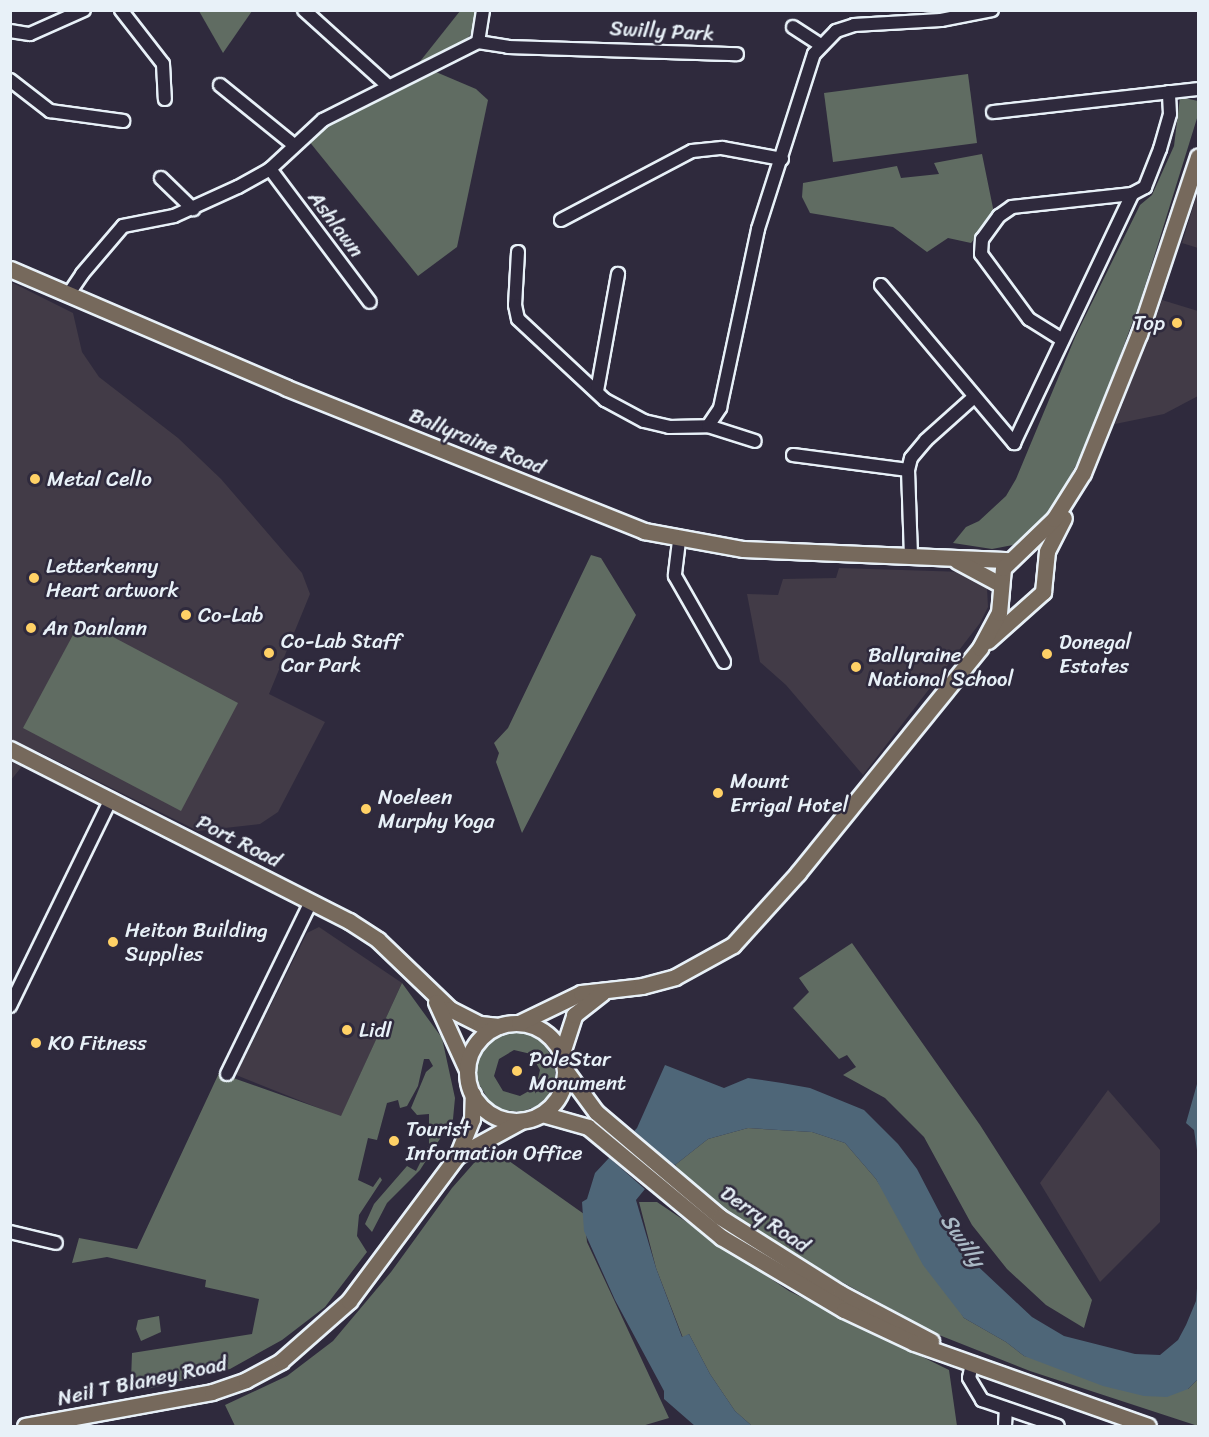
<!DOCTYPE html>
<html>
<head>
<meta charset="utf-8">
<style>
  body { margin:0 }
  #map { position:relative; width:1209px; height:1437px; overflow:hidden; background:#2f2a3d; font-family:Sriracha,sans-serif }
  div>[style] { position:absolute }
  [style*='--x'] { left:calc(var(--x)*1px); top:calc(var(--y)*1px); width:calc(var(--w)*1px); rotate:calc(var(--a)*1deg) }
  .built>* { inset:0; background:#423b47 }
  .green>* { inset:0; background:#606c62 }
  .water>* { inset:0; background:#4e6678 }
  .pier>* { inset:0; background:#2f2a3d }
  .roads { filter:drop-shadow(2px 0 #e8f1f8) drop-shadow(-2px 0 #e8f1f8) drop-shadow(0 2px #e8f1f8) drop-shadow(0 -2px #e8f1f8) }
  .minor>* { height:12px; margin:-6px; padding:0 6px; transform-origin:6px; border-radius:6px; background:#2f2a3d }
  .major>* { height:15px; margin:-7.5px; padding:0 7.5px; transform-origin:7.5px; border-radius:7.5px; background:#76695c }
  .major>.ring { margin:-7.5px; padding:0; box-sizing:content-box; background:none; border:15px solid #76695c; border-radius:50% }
  .dots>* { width:16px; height:16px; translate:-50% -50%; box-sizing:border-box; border:3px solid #2f2a3d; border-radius:50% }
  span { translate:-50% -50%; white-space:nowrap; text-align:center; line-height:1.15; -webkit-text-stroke:5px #2f2a3d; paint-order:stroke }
  .street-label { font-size:21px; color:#e8f1f8 }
  .poi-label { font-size:21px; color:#e8f1f8 }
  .right { translate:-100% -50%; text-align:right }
  .left { translate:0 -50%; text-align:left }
  .water-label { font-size:22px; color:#aab9c5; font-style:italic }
  .frame { position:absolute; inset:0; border:12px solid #e8f1f8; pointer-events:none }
</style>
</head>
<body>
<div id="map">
  <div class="built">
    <i style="clip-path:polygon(1198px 191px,1198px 248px,1182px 243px)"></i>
    <i style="clip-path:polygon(11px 282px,73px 313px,82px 352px,99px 377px,178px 438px,221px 479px,302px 573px,310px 594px,269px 694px,325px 722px,278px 812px,260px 824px,198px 831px,35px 750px,11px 780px)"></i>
    <i style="clip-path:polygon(1162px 300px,1198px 311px,1198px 396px,1164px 414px,1115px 424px)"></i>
    <i style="clip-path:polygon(839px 568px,965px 572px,987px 588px,988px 607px,980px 623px,863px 775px,786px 685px,760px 662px,747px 594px,778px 595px,783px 579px,836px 578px)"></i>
    <i style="clip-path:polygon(319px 927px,402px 983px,341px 1117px,236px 1075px,307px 933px)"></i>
    <i style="clip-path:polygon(1108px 1090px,1160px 1150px,1160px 1222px,1100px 1282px,1040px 1183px)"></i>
  </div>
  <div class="green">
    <i style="clip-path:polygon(199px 11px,252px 11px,223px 53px)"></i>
    <i style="clip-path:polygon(460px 11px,478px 11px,478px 24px,471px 34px,462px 45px,414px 69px)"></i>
    <i style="clip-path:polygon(436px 72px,476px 89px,488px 100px,457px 247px,418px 276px,308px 140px,323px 127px)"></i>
    <i style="clip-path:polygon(968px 74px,977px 143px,833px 162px,824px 93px)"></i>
    <i style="clip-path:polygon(1180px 97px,1198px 101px,1198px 115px,1140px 302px,1088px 442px,1050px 515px,1013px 545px,992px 549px,953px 543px,966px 527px,979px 521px,1006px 496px,1016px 479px,1076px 335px,1140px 205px,1152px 195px,1174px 146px)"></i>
    <i style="clip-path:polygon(982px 154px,994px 213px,971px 243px,948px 238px,927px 252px,893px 227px,810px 213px,802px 197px,803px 183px,897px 166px,901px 178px,939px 174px,934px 163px)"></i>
    <i style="clip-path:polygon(591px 555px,601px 558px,636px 615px,522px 833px,496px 762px,499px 753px,494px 743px,508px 728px)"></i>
    <i style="clip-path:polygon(81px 620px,238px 703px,181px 811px,23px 728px)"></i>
    <i style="clip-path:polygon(852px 943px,980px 1125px,1092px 1300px,1084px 1328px,1046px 1305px,1007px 1269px,972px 1225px,924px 1137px,885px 1098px,843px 1075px,856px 1067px,847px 1055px,839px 1059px,793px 1008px,809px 992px,799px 978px)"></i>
    <i style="clip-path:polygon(402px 983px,442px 1038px,455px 1098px,453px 1119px,445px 1131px,420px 1170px,387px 1203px,372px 1232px,365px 1224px,374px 1204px,407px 1166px,416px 1171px,429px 1145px,429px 1114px,417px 1115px,411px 1108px,426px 1072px,433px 1066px,429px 1059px,424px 1059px,418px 1086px,407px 1106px,400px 1108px,398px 1100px,387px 1103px,377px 1140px,368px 1138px,358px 1180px,373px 1187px,380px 1177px,382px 1180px,359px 1215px,357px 1236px,367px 1252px,325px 1307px,282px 1340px,230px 1369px,143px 1390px,131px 1380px,132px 1353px,252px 1334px,259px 1299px,205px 1287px,206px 1280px,107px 1257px,72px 1263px,79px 1238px,137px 1249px,219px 1073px,341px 1116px)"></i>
    <i style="clip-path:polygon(evenodd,512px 1032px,528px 1034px,543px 1042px,555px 1063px,555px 1080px,549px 1095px,537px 1106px,521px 1112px,504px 1110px,490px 1102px,477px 1081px,477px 1064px,484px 1049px,496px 1038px,512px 1032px,514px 1050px,531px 1054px,540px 1070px,536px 1087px,520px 1096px,503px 1091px,494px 1076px,499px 1059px,514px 1050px)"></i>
    <i style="clip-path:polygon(748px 1128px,812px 1132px,845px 1143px,876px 1179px,964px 1318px,1006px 1342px,1024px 1356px,1188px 1389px,1198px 1379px,1198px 1426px,1030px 1371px,939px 1335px,772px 1244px,693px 1185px,675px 1165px,708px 1139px)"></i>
    <i style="clip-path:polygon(495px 1151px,584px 1214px,587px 1242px,669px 1418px,642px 1426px,235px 1426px,225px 1405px,287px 1376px,333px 1341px,391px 1272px,452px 1188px,474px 1163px)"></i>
    <i style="clip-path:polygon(639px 1202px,657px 1202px,789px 1291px,949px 1370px,957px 1426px,752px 1426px,735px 1411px,710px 1374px,689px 1334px,683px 1338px,656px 1268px)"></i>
    <i style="clip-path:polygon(159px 1316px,161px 1332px,141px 1341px,136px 1329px,138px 1320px)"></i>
  </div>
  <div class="water">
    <i style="clip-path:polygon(1198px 1048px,1198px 1157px,1194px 1130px,1186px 1123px,1197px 1084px)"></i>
    <i style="clip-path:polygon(665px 1065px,724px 1088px,748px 1078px,782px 1083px,810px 1088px,864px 1110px,898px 1144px,917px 1169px,955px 1242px,969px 1258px,1032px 1317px,1064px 1336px,1135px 1354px,1160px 1355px,1178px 1340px,1186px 1325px,1196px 1301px,1198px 1275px,1198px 1379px,1188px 1389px,1167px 1397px,1144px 1396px,1103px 1386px,1024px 1356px,1006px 1342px,964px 1318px,923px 1265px,876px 1179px,845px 1143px,812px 1132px,748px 1128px,708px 1139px,675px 1165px,668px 1161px,636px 1200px,656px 1268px,682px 1337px,689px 1334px,710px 1374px,735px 1411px,752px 1426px,695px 1426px,664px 1399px,664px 1391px,615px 1300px,584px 1231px,582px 1202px,587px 1199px,595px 1173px,637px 1128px)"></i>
  </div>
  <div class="pier">
    <i style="clip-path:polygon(632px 1129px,677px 1168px,669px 1165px,647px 1191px,606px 1155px)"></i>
  </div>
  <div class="roads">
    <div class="minor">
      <i style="--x:121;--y:10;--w:68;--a:52.1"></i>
      <i style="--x:163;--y:64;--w:35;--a:87"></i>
      <i style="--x:304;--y:10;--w:113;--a:42.1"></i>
      <i style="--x:793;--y:27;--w:33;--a:33"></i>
      <i style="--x:10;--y:31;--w:20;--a:9"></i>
      <i style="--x:30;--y:34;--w:59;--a:-24"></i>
      <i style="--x:478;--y:42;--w:30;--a:9"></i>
      <i style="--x:508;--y:47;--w:229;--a:1.8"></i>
      <i style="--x:478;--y:42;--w:32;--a:-81"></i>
      <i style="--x:10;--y:80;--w:51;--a:37.8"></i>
      <i style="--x:50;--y:111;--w:74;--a:7.8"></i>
      <i style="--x:220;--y:85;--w:95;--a:39"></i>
      <i style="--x:993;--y:112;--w:206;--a:-6.4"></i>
      <i style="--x:270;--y:169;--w:166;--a:53.1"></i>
      <i style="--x:161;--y:178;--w:45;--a:44.1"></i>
      <i style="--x:1132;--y:194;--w:15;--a:-28"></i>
      <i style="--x:1145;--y:187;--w:41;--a:-68.5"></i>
      <i style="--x:1160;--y:149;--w:36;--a:-74"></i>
      <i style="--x:1170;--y:114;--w:22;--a:-93"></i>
      <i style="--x:561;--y:220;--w:148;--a:-27.8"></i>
      <i style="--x:692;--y:151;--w:30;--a:-6"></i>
      <i style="--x:722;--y:148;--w:61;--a:10.4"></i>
      <i style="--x:518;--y:252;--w:53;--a:93.2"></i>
      <i style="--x:515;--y:305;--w:14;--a:78"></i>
      <i style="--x:518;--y:319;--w:119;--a:43"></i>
      <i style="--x:605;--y:400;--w:44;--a:28.3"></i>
      <i style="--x:644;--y:421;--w:26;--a:13"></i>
      <i style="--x:669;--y:427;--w:39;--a:-1"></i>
      <i style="--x:708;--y:426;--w:22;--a:-56"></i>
      <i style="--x:720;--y:408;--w:183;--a:-78"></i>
      <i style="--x:758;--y:229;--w:184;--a:-72.3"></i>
      <i style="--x:814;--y:54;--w:32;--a:-46"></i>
      <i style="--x:836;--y:31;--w:19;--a:-18"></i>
      <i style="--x:854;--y:25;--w:87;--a:-3.3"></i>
      <i style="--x:941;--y:20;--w:52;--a:-11.1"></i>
      <i style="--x:881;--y:285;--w:207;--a:49.9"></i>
      <i style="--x:1014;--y:443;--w:276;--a:-64.6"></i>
      <i style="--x:1132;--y:194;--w:121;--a:173.8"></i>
      <i style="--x:1012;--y:207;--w:16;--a:145"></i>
      <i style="--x:999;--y:216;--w:29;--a:126"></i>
      <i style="--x:982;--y:239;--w:15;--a:94"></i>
      <i style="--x:981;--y:254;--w:81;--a:53.6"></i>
      <i style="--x:1029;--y:319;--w:39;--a:32"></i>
      <i style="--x:68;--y:295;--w:25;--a:-56"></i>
      <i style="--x:82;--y:274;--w:63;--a:-49.5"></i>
      <i style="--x:123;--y:226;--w:52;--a:-11.1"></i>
      <i style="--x:174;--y:216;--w:70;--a:-24.4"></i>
      <i style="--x:238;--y:187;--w:37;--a:-29"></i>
      <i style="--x:270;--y:169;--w:72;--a:-42.8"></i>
      <i style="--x:323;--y:120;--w:174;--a:-26.7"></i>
      <i style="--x:597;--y:391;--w:119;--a:-79.8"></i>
      <i style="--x:708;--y:426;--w:49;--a:17.7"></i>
      <i style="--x:793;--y:455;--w:116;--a:7.4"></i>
      <i style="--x:679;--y:541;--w:35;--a:97"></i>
      <i style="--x:675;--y:576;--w:99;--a:60.3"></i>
      <i style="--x:911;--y:556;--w:86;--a:-92"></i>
      <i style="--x:908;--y:470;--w:12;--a:-76"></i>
      <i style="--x:911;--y:458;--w:23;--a:-50"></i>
      <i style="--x:926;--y:440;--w:63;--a:-41.8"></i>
      <i style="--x:10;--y:1006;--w:230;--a:-64"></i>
      <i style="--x:227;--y:1074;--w:191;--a:-64"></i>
      <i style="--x:10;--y:1232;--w:47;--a:13.4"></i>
      <i style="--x:972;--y:1363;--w:15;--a:101"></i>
      <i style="--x:969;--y:1378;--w:26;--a:59"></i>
      <i style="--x:982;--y:1400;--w:80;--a:18.9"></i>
      <i style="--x:1005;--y:1426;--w:17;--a:-87"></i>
    </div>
    <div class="major">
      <i style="--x:10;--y:269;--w:301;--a:23.2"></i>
      <i style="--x:287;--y:388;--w:385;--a:21.8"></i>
      <i style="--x:644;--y:531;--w:101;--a:10.3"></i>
      <i style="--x:743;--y:549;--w:268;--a:2.4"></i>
      <i style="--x:957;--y:561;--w:49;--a:28.1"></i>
      <i style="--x:988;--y:641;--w:74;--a:-41.7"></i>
      <i style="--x:1043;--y:592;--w:41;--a:-84.4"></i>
      <i style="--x:1047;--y:551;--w:37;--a:-63"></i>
      <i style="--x:10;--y:749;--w:380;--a:26.9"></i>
      <i style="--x:349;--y:921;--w:35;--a:33"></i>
      <i style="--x:378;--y:940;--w:100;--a:43.8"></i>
      <i style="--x:450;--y:1009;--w:34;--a:27"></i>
      <i style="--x:480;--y:1024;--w:19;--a:6"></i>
      <i style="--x:436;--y:1002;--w:75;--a:65.5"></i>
      <i class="ring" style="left:467px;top:1023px;width:83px;height:83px"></i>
      <i style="--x:519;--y:1023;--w:69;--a:-25.8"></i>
      <i style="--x:581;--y:993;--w:61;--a:-6.5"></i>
      <i style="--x:642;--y:986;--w:34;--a:-15"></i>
      <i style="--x:675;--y:977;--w:66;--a:-28.9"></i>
      <i style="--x:733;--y:945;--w:97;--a:-47.9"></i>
      <i style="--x:798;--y:873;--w:289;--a:-51"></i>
      <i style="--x:980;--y:648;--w:40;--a:-62"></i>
      <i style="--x:999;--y:613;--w:45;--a:-84.9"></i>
      <i style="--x:1003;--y:568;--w:71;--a:-43.9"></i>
      <i style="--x:1054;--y:519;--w:54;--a:-57.8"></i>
      <i style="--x:1083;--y:473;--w:150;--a:-68.1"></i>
      <i style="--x:1139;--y:334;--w:187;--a:-71.6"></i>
      <i style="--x:562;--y:1053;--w:40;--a:-72"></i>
      <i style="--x:574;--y:1015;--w:36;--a:-38"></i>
      <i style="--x:566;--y:1071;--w:51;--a:53.8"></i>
      <i style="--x:596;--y:1112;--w:162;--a:40.3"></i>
      <i style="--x:720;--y:1217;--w:142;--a:32.3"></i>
      <i style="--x:840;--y:1293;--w:103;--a:27.8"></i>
      <i style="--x:542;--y:1114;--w:48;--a:15.8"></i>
      <i style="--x:588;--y:1127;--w:173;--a:39.6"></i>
      <i style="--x:721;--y:1237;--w:143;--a:30.7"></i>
      <i style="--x:844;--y:1310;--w:77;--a:25.2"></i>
      <i style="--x:914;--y:1343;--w:248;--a:19.5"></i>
      <i style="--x:457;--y:1156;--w:71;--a:-28.7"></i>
      <i style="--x:25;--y:1426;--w:190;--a:-10.3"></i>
      <i style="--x:212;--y:1392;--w:36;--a:-19"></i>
      <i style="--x:246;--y:1380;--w:40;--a:-28"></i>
      <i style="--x:281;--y:1361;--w:91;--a:-41.4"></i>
      <i style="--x:349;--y:1301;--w:181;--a:-53.3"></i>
      <i style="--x:457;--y:1156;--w:40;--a:-68"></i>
      <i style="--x:472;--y:1119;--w:25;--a:-88"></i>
    </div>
  </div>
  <div class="dots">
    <i style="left:1177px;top:323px;background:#ffd166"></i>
    <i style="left:35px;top:479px;background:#ffd166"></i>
    <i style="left:34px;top:578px;background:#ffd166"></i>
    <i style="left:186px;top:615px;background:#ffd166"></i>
    <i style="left:31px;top:628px;background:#ffd166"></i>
    <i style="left:269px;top:653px;background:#ffd166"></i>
    <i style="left:1047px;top:654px;background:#ffd166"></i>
    <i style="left:856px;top:667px;background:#ffd166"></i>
    <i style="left:718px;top:793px;background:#ffd166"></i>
    <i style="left:366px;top:809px;background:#ffd166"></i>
    <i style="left:113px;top:942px;background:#ffd166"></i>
    <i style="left:347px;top:1030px;background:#ffd166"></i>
    <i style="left:36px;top:1043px;background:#ffd166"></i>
    <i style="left:517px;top:1071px;background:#ffd166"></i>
    <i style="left:394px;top:1141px;background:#ffd166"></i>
  </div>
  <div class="street-label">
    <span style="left:662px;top:31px;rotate:3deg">Swilly Park</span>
    <span style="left:336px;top:224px;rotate:53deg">Ashlawn</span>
    <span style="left:477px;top:441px;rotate:22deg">Ballyraine Road</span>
    <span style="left:239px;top:841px;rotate:27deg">Port Road</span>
    <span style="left:765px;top:1219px;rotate:34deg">Derry Road</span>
    <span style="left:142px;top:1381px;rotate:-12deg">Neil T Blaney Road</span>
  </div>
  <div class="poi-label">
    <span class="right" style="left:1165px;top:323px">Top</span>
    <span class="left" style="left:47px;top:479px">Metal Cello</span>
    <span class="left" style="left:46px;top:578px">Letterkenny<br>Heart artwork</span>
    <span class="left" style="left:198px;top:615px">Co-Lab</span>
    <span class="left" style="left:43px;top:628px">An Danlann</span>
    <span class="left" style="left:281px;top:653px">Co-Lab Staff<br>Car Park</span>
    <span class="left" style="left:1059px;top:654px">Donegal<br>Estates</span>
    <span class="left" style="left:868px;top:667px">Ballyraine<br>National School</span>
    <span class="left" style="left:730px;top:793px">Mount<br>Errigal Hotel</span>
    <span class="left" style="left:378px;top:809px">Noeleen<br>Murphy Yoga</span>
    <span class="left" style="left:125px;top:942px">Heiton Building<br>Supplies</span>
    <span class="left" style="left:359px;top:1030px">Lidl</span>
    <span class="left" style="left:48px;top:1043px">KO Fitness</span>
    <span class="left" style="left:529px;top:1071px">PoleStar<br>Monument</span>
    <span class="left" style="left:406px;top:1141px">Tourist<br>Information Office</span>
  </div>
  <div class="water-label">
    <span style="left:963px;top:1240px;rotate:55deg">Swilly</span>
  </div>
  <div class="frame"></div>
</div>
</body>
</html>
